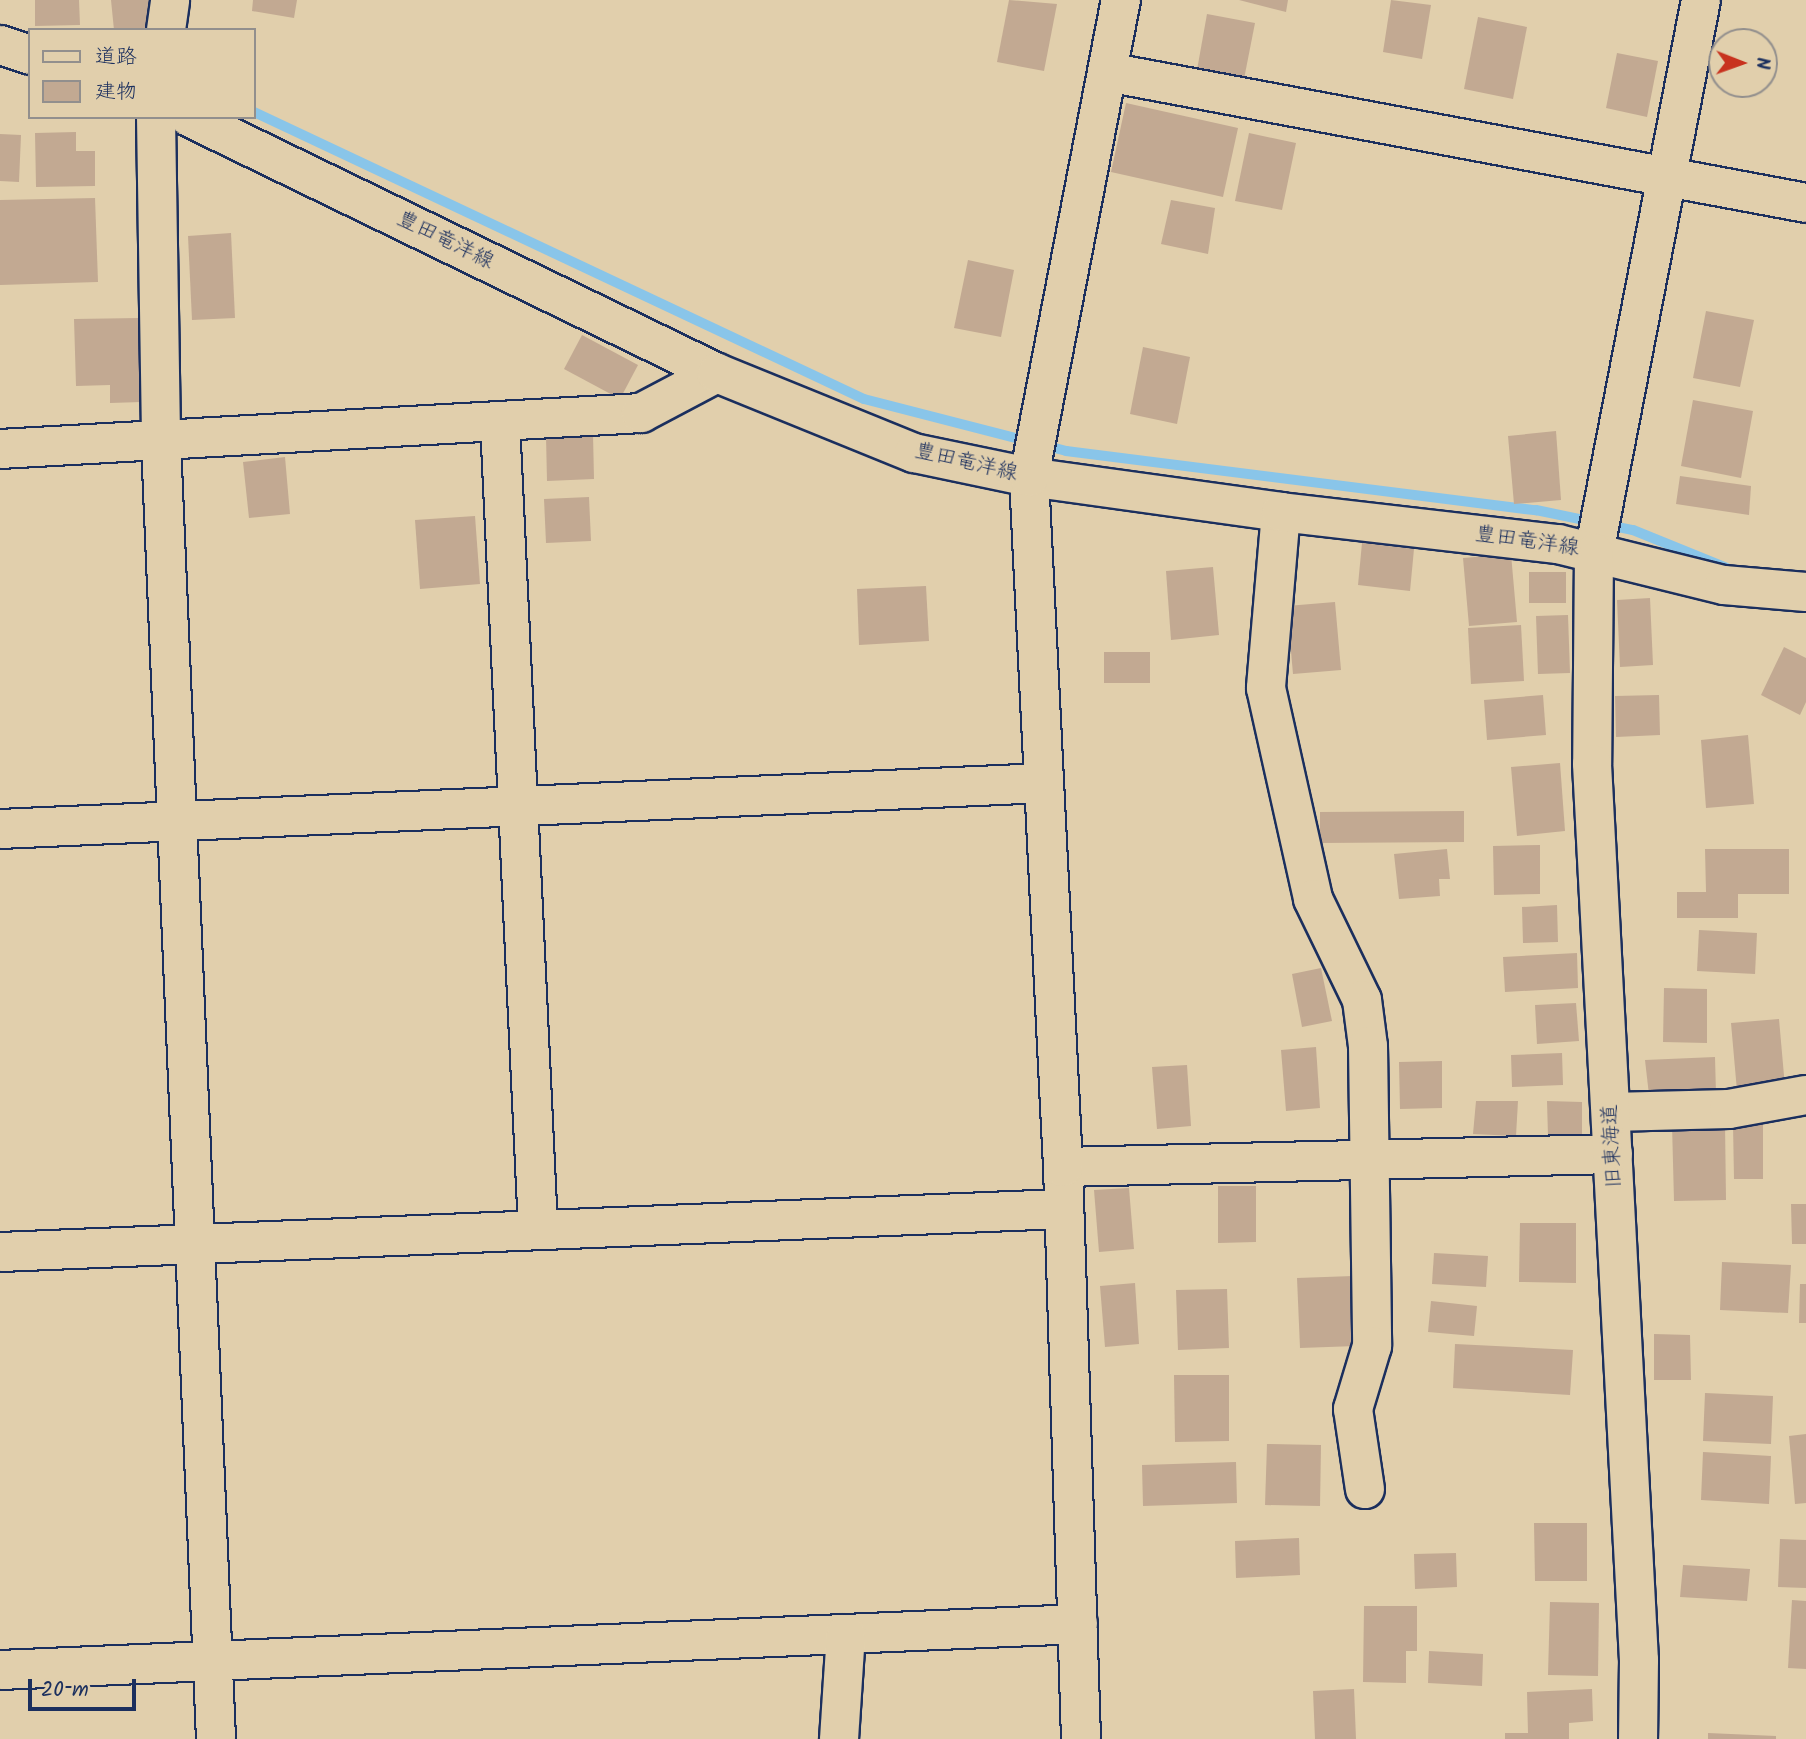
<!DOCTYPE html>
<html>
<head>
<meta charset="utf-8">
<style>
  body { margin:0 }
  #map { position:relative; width:1806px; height:1739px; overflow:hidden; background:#e1cfac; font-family:Kalam,"Klee One",sans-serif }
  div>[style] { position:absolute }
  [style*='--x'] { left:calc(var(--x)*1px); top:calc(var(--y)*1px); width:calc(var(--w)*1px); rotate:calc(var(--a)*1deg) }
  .stream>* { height:10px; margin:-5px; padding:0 5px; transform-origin:5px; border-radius:5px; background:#89c5e9 }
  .building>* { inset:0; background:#c2a992 }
  .roads { filter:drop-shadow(2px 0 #1b2f5e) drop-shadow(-2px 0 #1b2f5e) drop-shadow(0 2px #1b2f5e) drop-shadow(0 -2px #1b2f5e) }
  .street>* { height:38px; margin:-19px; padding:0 19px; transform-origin:19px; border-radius:19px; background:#e1cfac }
  .secondary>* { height:38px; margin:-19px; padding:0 19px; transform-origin:19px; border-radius:19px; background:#e1cfac }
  span { translate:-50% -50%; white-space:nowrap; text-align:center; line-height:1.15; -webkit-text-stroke:5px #e1cfac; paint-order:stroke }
  .street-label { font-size:21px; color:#1b2f5e }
  .legend { position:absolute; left:28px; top:28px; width:228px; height:91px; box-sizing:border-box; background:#e1cfac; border:2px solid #928f8d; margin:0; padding:9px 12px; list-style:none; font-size:21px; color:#1b2f5e }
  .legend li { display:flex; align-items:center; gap:14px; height:35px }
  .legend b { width:35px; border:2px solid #928f8d }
  .north { position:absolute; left:1708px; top:28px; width:70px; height:70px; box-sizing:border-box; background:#e1cfac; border:2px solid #928f8d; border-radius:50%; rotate:91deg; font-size:19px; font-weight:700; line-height:28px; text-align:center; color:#1b2f5e }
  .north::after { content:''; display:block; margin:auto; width:24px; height:32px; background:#c8321e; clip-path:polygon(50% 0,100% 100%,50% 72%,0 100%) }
  .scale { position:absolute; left:28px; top:1679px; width:108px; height:32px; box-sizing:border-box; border:4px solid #1b2f5e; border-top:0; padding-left:9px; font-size:21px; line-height:24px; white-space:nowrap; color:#1b2f5e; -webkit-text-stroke:5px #e1cfac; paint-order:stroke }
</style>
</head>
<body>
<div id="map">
  <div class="stream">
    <i style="--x:254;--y:112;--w:674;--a:25.2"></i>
    <i style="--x:864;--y:399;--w:209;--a:14.4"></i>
    <i style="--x:1066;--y:451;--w:474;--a:7.2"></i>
    <i style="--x:1536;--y:510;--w:99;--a:11.7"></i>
    <i style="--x:1633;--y:530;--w:101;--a:22"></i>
  </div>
  <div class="building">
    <i style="clip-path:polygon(35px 0,79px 0,80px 25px,35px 26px)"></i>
    <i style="clip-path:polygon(111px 0,154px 0,156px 30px,114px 30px)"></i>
    <i style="clip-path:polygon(253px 0,297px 0,294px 18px,252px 11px)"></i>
    <i style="clip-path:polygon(1009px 0,1057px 4px,1044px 71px,997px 62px)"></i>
    <i style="clip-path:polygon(1239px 0,1288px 0,1286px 12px)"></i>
    <i style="clip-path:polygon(1391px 0,1431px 5px,1422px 59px,1383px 52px)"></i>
    <i style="clip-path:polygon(1207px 14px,1255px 23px,1244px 79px,1197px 70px)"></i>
    <i style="clip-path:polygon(1478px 17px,1527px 27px,1513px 99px,1464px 89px)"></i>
    <i style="clip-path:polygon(1617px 53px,1658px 61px,1647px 117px,1606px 108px)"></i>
    <i style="clip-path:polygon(1126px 103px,1238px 128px,1223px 197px,1111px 172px)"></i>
    <i style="clip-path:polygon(76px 132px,76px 151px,95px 151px,95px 186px,36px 187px,35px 133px)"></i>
    <i style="clip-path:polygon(1249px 133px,1296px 143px,1282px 210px,1235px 201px)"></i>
    <i style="clip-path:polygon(0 134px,21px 135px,19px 182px,0 181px)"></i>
    <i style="clip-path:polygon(95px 198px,98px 282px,0 285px,0 200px)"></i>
    <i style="clip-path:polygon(1171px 200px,1215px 208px,1208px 254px,1161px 244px)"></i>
    <i style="clip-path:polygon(231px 233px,235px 318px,192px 320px,188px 236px)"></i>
    <i style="clip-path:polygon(968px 260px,1014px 270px,1001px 337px,954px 328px)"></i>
    <i style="clip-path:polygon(1706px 311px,1754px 320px,1740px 387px,1693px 378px)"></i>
    <i style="clip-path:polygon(139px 318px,141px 402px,110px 403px,110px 385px,76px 386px,74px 319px)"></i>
    <i style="clip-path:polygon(582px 335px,638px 365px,620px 399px,564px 369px)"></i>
    <i style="clip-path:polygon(1143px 347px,1190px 357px,1177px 424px,1130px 414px)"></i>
    <i style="clip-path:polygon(1693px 400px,1753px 411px,1741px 478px,1681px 466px)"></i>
    <i style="clip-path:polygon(1556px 431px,1561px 500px,1514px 504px,1508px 436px)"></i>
    <i style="clip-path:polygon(593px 434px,594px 479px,547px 481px,546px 436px)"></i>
    <i style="clip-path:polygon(285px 457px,290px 514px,249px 518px,243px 462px)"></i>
    <i style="clip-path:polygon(1680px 476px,1751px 486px,1749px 515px,1676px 504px)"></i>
    <i style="clip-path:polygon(589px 497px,591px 541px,546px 543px,544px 499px)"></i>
    <i style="clip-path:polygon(475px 516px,480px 584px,420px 589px,415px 520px)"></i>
    <i style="clip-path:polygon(1362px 543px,1414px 549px,1410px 591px,1358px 585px)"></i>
    <i style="clip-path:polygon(1511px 554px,1517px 622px,1469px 626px,1463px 558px)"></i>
    <i style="clip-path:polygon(1213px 567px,1219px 635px,1171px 640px,1166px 571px)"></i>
    <i style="clip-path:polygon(1529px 572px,1566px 572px,1566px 603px,1529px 603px)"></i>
    <i style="clip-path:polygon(926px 586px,929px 641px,859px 645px,857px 589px)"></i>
    <i style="clip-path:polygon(1650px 598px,1653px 665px,1620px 667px,1617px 600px)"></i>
    <i style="clip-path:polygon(1335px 602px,1341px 670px,1293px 674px,1287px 606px)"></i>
    <i style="clip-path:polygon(1568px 615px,1570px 673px,1538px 674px,1536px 616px)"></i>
    <i style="clip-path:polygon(1521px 625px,1524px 681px,1471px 684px,1468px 628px)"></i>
    <i style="clip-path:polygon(1784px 647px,1806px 658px,1806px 702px,1800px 715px,1761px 695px)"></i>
    <i style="clip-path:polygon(1104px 652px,1150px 652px,1150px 683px,1104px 683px)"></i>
    <i style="clip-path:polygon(1543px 695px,1546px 735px,1487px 740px,1484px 700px)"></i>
    <i style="clip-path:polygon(1659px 695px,1660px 735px,1616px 737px,1615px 696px)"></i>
    <i style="clip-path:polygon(1748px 735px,1754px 804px,1706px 808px,1701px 740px)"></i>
    <i style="clip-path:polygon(1560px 763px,1565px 831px,1517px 836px,1511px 767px)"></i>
    <i style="clip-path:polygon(1464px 811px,1464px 842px,1320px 843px,1320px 812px)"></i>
    <i style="clip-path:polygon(1540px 845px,1540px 894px,1494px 895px,1493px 846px)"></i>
    <i style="clip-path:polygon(1447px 849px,1450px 879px,1439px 879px,1440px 896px,1399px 899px,1394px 854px)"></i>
    <i style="clip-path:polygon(1705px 849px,1789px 849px,1789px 894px,1738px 894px,1738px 918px,1677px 918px,1677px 892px,1706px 892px)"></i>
    <i style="clip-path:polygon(1557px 905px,1558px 942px,1523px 943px,1522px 907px)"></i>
    <i style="clip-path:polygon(1699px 930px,1757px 933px,1755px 974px,1697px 971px)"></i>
    <i style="clip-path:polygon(1577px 953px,1578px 988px,1505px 992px,1503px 957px)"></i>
    <i style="clip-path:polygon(1321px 968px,1332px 1021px,1302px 1027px,1292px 974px)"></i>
    <i style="clip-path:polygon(1664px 988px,1707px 989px,1707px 1043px,1663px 1042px)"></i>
    <i style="clip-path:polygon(1576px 1003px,1579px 1041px,1537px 1044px,1535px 1005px)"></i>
    <i style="clip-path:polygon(1779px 1019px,1785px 1087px,1737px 1091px,1731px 1023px)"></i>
    <i style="clip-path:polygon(1316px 1047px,1320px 1108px,1286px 1111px,1281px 1050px)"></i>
    <i style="clip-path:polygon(1562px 1053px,1563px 1085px,1512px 1087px,1511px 1055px)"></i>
    <i style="clip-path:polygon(1715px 1057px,1716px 1094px,1649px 1095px,1645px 1060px)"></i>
    <i style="clip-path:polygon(1442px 1061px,1442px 1108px,1400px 1109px,1399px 1062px)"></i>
    <i style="clip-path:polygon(1187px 1065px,1191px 1126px,1157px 1129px,1152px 1067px)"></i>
    <i style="clip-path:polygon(1476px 1101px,1518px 1101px,1516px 1136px,1473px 1134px)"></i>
    <i style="clip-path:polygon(1547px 1101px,1582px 1102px,1582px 1136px,1548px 1136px)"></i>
    <i style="clip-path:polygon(1725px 1123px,1726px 1200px,1674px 1201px,1672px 1124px)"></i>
    <i style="clip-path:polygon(1763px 1123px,1763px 1179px,1734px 1179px,1733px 1124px)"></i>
    <i style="clip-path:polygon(1218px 1186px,1256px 1186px,1256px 1242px,1218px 1243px)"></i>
    <i style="clip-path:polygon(1129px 1188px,1134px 1249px,1099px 1252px,1094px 1190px)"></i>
    <i style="clip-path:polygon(1791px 1204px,1806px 1204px,1806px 1244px,1792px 1244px)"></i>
    <i style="clip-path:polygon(1520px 1223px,1576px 1223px,1576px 1283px,1519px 1282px)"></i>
    <i style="clip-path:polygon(1434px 1253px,1488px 1256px,1486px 1287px,1432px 1284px)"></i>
    <i style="clip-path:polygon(1722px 1262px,1791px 1265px,1788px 1313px,1720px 1310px)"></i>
    <i style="clip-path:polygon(1353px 1276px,1356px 1346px,1300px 1348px,1297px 1278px)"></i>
    <i style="clip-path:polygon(1135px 1283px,1139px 1344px,1105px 1347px,1100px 1286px)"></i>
    <i style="clip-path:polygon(1800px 1284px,1806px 1284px,1806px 1323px,1799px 1323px)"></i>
    <i style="clip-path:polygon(1227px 1289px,1229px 1348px,1178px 1350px,1176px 1290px)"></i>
    <i style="clip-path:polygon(1431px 1301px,1477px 1306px,1474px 1336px,1428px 1332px)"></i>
    <i style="clip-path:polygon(1654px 1334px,1690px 1335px,1691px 1380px,1654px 1380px)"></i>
    <i style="clip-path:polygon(1455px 1344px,1573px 1350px,1570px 1395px,1453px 1388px)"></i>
    <i style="clip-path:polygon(1174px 1375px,1229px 1375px,1229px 1441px,1175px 1442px)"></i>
    <i style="clip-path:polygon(1705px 1393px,1773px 1396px,1771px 1444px,1703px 1441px)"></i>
    <i style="clip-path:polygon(1806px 1434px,1806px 1503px,1795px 1504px,1789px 1436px)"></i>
    <i style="clip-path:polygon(1267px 1444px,1321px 1445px,1320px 1506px,1265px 1505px)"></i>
    <i style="clip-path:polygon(1703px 1452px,1771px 1456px,1769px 1504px,1701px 1500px)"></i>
    <i style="clip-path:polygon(1236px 1462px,1237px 1503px,1143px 1506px,1142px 1465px)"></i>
    <i style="clip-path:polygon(1534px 1523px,1587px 1523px,1587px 1581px,1535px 1581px)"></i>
    <i style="clip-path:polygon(1299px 1538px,1300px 1575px,1236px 1578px,1235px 1541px)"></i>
    <i style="clip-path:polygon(1780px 1539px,1806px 1540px,1806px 1588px,1778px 1587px)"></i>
    <i style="clip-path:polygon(1456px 1553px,1457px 1587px,1415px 1589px,1414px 1554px)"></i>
    <i style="clip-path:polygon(1683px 1565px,1750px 1569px,1747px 1601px,1680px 1597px)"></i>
    <i style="clip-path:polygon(1792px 1600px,1806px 1601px,1806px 1669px,1788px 1668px)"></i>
    <i style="clip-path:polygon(1550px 1602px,1599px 1603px,1598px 1676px,1548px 1675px)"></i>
    <i style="clip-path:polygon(1364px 1606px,1417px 1606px,1417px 1651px,1406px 1651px,1406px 1683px,1363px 1682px)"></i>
    <i style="clip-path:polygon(1429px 1651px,1483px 1654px,1482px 1686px,1428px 1683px)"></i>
    <i style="clip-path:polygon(1354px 1689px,1356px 1739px,1315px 1739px,1313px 1691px)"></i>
    <i style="clip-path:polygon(1592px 1689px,1593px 1721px,1569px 1723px,1569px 1739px,1505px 1739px,1505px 1733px,1528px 1733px,1527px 1692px)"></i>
    <i style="clip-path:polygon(1708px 1733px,1776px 1736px,1776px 1739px,1708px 1739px)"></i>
  </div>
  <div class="roads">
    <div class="street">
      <i style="--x:166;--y:30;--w:30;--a:-82"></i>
      <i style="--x:1107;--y:72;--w:711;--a:10.61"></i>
      <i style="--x:156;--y:117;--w:326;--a:89.1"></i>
      <i style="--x:161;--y:443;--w:1297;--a:87.57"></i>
      <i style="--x:500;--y:422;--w:806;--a:87.3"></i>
      <i style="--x:0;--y:449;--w:642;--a:-3.21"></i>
      <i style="--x:641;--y:413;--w:86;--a:-27.8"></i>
      <i style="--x:1281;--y:512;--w:177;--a:94.9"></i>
      <i style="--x:1266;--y:688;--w:216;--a:77.4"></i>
      <i style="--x:1313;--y:899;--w:112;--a:64.1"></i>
      <i style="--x:1362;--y:1000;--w:46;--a:82.6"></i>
      <i style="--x:1368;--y:1046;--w:300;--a:89.2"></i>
      <i style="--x:1372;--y:1346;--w:66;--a:106.8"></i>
      <i style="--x:1353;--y:1409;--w:81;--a:81.5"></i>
      <i style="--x:1594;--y:553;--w:563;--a:-79.05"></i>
      <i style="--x:0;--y:829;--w:1045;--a:-2.52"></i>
      <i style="--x:1611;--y:1112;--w:118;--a:-1.5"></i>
      <i style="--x:1729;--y:1109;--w:78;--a:-10.3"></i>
      <i style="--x:1063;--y:1167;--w:550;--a:-1.35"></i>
      <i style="--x:0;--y:1252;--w:1063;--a:-2.32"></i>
      <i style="--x:0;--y:1670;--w:1079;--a:-2.44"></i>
      <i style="--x:839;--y:1739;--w:105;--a:-86.2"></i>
    </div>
    <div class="secondary">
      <i style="--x:0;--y:45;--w:32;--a:18"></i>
      <i style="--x:189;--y:117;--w:587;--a:25.87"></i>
      <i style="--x:717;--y:373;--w:213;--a:22.1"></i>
      <i style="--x:914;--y:453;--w:117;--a:11.8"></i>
      <i style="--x:1029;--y:477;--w:254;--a:7.9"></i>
      <i style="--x:1281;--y:512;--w:279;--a:6.6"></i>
      <i style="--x:1558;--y:544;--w:171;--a:13.9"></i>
      <i style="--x:1724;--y:585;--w:82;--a:4.9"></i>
      <i style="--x:1594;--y:553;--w:211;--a:90.5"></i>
      <i style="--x:1592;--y:764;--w:897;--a:87"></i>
      <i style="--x:1639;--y:1660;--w:79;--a:90.7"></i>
      <i style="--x:1081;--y:1739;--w:572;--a:-91.8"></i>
      <i style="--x:1063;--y:1167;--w:691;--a:-92.82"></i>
      <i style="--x:1029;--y:477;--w:486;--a:-79.1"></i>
    </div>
  </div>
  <div class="street-label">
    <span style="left:445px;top:241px;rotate:26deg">豊田竜洋線</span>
    <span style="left:966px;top:463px;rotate:13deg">豊田竜洋線</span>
    <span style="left:1527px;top:542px;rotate:8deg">豊田竜洋線</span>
    <span style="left:1613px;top:1146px;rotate:-93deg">旧東海道</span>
  </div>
  <ul class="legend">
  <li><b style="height:9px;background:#e1cfac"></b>道路</li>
  <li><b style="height:19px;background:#c2a992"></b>建物</li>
  </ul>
  <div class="north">N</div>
  <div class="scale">20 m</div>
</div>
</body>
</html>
